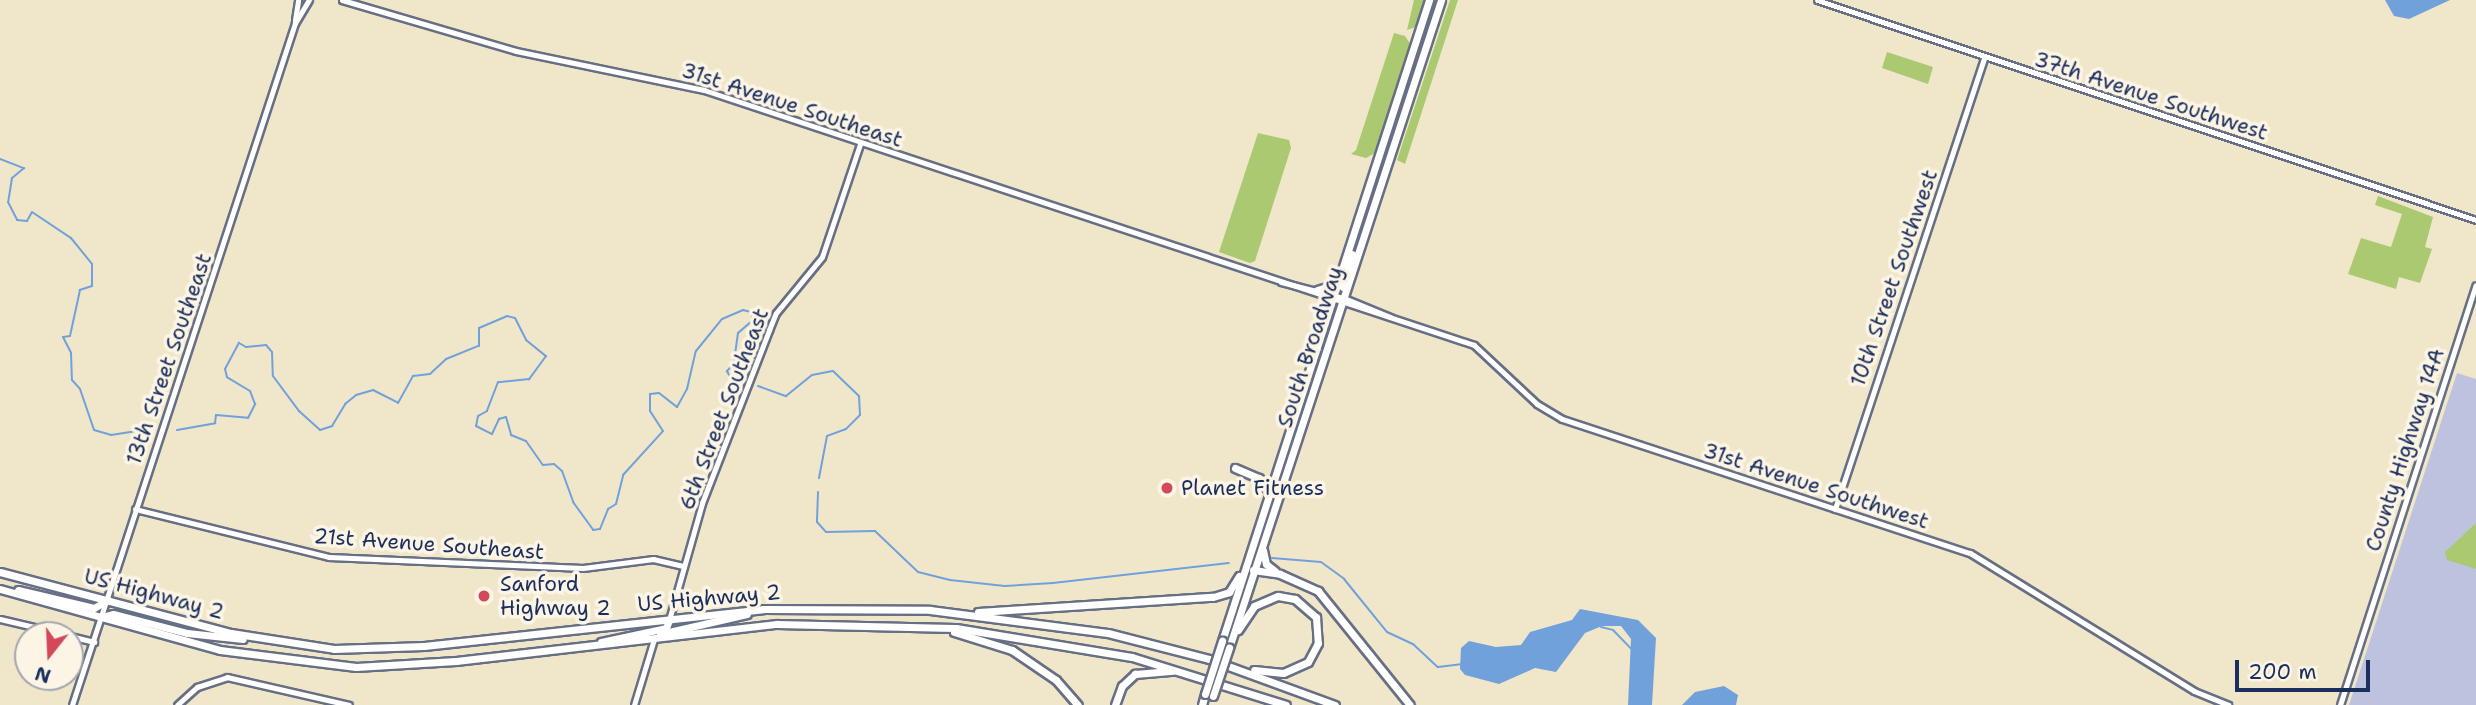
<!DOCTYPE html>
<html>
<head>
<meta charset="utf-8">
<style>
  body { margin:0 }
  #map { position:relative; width:2476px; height:705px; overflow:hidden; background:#f0e7cb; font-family:"Shantell Sans",sans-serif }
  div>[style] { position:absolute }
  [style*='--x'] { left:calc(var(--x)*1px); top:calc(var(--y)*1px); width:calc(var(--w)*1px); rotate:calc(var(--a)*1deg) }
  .industrial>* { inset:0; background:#bdc3de }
  .green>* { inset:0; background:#abc970 }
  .water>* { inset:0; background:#71a1db }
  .stream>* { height:2px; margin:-1px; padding:0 1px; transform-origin:1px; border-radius:1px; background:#71a1db }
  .roads { filter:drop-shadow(2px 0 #666f84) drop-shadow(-2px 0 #666f84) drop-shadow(0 2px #666f84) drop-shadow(0 -2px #666f84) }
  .secondary>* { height:5px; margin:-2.5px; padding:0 2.5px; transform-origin:2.5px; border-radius:2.5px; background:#fff }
  .highway>* { height:7px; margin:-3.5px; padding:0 3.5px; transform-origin:3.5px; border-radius:3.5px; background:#fff }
  .bridges { filter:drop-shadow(2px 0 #666f84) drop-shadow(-2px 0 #666f84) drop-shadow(0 2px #666f84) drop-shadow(0 -2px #666f84) }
  .highway-bridge>* { height:7px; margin:-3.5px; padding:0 3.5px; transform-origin:3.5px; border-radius:3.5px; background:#fff }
  .dots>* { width:19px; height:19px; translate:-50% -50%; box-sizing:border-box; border:4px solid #fcf5e5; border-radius:50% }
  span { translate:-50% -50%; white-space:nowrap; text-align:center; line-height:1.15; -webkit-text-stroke:7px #fcf5e5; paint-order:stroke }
  .street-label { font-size:21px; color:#1b2f5e }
  .poi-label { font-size:21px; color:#1b2f5e }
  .left { translate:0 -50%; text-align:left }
  .north { position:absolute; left:14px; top:621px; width:70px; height:70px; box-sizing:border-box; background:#fcf5e5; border:2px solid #a2a6af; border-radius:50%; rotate:198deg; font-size:19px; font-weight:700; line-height:28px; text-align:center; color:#1b2f5e }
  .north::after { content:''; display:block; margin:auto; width:24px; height:32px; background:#d1495b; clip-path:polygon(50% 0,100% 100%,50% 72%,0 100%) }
  .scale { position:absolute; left:2235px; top:660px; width:135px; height:32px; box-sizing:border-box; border:4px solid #1b2f5e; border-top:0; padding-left:9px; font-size:21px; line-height:24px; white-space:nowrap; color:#1b2f5e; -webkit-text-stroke:5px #fcf5e5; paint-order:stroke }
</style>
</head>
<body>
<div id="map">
  <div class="industrial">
    <i style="clip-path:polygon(2457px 373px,2476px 379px,2476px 705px,2349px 705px)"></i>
  </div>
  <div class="green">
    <i style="clip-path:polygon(1414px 0,1425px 0,1416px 27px,1407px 30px)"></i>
    <i style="clip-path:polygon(1450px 0,1458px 0,1405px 164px,1397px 160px)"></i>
    <i style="clip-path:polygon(1394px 33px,1405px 36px,1411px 45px,1375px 153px,1366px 158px,1351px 154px,1356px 150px)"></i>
    <i style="clip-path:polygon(1887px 52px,1933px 67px,1928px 84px,1882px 68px)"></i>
    <i style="clip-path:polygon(1258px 133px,1289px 140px,1291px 148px,1255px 261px,1250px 263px,1219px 252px)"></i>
    <i style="clip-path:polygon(2378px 196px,2433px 217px,2425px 247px,2432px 249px,2420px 283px,2399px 277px,2396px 289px,2348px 274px,2361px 238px,2391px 247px,2402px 214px,2375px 205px)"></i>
    <i style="clip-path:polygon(2476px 523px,2476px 569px,2447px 560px,2445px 552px)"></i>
  </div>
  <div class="water">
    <i style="clip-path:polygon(2385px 0,2450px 0,2409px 19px,2394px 16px)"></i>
    <i style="clip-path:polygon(1580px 609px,1638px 620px,1656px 638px,1652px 705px,1628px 705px,1631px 639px,1621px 626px,1602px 626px,1585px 633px,1556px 672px,1535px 668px,1499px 684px,1465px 675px,1460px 669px,1461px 648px,1469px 641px,1496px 647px,1521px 645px,1530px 632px,1572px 620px)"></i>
    <i style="clip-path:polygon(1724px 686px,1738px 695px,1736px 705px,1682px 705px,1695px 692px)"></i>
  </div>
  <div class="stream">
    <i style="--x:0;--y:159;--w:26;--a:21"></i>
    <i style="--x:24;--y:168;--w:16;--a:140"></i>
    <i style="--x:12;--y:178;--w:24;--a:99"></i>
    <i style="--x:8;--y:202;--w:20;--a:63"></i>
    <i style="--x:17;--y:220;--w:10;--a:6"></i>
    <i style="--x:27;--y:221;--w:10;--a:-61"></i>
    <i style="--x:32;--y:212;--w:47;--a:33.7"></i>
    <i style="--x:71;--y:238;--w:33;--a:51"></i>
    <i style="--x:92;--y:264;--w:22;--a:90"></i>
    <i style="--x:92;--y:286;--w:13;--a:162"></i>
    <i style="--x:80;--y:290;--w:47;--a:102.3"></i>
    <i style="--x:70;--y:336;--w:7;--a:172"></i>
    <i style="--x:63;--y:337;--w:18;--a:63"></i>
    <i style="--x:71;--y:353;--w:27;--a:88"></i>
    <i style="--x:72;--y:380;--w:12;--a:48"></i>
    <i style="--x:80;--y:389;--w:43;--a:71.1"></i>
    <i style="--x:94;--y:430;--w:18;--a:16"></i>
    <i style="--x:111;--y:435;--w:31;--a:-9"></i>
    <i style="--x:758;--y:386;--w:30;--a:20"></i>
    <i style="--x:786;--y:396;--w:33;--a:-39"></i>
    <i style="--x:812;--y:375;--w:21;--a:-11"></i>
    <i style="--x:833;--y:371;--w:36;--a:44"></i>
    <i style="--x:859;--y:396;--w:19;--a:87"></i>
    <i style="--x:860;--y:415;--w:20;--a:135"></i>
    <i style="--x:846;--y:429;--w:20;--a:160"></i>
    <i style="--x:827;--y:436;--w:43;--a:100.8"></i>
    <i style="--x:177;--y:430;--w:39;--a:-10"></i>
    <i style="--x:215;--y:423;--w:8;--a:-83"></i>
    <i style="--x:216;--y:415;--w:32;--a:5"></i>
    <i style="--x:248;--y:418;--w:16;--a:-63"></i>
    <i style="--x:255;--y:404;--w:14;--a:-111"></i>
    <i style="--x:250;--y:391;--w:27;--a:-149"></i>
    <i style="--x:227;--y:377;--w:8;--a:-104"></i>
    <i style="--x:225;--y:369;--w:30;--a:-62"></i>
    <i style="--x:239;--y:343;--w:8;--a:30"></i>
    <i style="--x:246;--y:347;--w:20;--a:-6"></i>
    <i style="--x:266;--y:345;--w:9;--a:49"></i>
    <i style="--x:272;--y:352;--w:24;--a:88"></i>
    <i style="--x:273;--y:376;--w:44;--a:53.4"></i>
    <i style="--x:299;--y:411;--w:28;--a:42"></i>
    <i style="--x:320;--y:430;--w:13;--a:-18"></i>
    <i style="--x:332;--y:426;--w:26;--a:-59"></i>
    <i style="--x:345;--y:404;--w:14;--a:-39"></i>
    <i style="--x:356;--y:395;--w:18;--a:-16"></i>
    <i style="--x:373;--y:390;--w:28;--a:27"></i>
    <i style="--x:398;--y:403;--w:31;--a:-61"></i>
    <i style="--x:413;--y:376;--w:17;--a:-7"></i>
    <i style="--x:430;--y:374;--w:22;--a:-43"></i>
    <i style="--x:446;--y:359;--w:35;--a:-22"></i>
    <i style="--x:479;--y:346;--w:18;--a:-90"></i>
    <i style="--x:479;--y:328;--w:30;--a:-23"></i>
    <i style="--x:507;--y:316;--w:8;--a:14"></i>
    <i style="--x:515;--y:318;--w:25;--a:63"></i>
    <i style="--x:526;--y:340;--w:26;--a:39"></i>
    <i style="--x:546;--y:356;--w:29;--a:126"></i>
    <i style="--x:529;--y:379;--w:31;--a:174"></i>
    <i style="--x:498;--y:382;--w:31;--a:111"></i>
    <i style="--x:487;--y:411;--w:10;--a:151"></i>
    <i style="--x:478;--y:416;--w:10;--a:101"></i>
    <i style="--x:476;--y:426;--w:18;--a:27"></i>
    <i style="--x:492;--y:434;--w:17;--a:-65"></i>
    <i style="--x:499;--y:419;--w:7;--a:-16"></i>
    <i style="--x:506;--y:417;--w:19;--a:74"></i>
    <i style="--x:511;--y:435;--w:16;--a:22"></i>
    <i style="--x:526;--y:441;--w:29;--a:55"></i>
    <i style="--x:543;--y:465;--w:11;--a:-5"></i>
    <i style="--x:554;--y:464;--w:11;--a:41"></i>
    <i style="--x:562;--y:471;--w:33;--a:70"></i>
    <i style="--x:573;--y:502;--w:34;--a:54"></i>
    <i style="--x:593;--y:530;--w:7;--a:-8"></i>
    <i style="--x:600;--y:529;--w:22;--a:-68"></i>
    <i style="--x:608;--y:509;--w:9;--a:-32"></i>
    <i style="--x:616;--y:504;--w:30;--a:-76"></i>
    <i style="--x:623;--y:475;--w:59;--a:-47.7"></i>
    <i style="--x:663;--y:431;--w:24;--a:-123"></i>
    <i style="--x:650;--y:411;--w:17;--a:-90"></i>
    <i style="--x:650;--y:394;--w:9;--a:-6"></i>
    <i style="--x:659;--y:393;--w:23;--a:38"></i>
    <i style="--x:677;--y:407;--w:21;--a:-61"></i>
    <i style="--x:687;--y:389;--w:39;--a:-77"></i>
    <i style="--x:696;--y:351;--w:41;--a:-50.9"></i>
    <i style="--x:722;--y:319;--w:23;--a:-23"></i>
    <i style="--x:743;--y:310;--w:8;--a:14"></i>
    <i style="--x:751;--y:312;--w:8;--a:76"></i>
    <i style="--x:753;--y:320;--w:20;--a:139"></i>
    <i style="--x:738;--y:333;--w:30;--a:98"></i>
    <i style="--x:734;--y:363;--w:11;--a:131"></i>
    <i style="--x:727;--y:371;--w:7;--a:63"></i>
    <i style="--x:730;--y:377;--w:13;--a:13"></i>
    <i style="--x:818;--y:492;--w:30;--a:92"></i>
    <i style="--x:817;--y:522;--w:13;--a:48"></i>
    <i style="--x:826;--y:532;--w:49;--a:-1.2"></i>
    <i style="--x:875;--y:531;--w:59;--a:43.6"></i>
    <i style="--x:918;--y:572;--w:33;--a:14"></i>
    <i style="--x:950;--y:580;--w:55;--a:6.2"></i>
    <i style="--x:1005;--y:586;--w:48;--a:-3.6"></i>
    <i style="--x:1053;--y:583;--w:177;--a:-6.5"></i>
    <i style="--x:1272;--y:558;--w:49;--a:4.7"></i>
    <i style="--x:1321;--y:562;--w:29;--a:36"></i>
    <i style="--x:1344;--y:579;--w:68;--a:50.9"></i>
    <i style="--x:1387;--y:632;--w:29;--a:25"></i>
    <i style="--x:1413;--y:644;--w:34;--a:43"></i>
    <i style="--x:1438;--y:667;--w:25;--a:-7"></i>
    <i style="--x:1601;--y:627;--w:12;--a:14"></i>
    <i style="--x:1613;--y:630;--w:28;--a:46"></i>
  </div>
  <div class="roads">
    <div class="secondary">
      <i style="--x:342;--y:0;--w:181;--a:16.3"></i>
      <i style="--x:516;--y:51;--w:192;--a:11.7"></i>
      <i style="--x:704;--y:90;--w:811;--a:18.32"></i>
      <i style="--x:1474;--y:345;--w:86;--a:43.1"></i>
      <i style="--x:1537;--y:404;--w:29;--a:31"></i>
      <i style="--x:1562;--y:419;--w:429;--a:18.2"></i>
      <i style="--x:1970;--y:553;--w:263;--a:31.6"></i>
      <i style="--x:2194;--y:691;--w:37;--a:22"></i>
      <i style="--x:1817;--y:0;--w:695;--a:18.46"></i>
      <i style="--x:295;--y:20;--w:20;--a:-81"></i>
      <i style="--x:1281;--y:282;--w:65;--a:14.3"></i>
      <i style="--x:1344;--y:298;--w:50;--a:22.4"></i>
      <i style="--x:135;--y:509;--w:200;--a:13.9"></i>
      <i style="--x:329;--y:557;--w:254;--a:2.5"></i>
      <i style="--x:583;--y:568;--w:71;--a:-7.3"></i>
      <i style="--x:653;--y:559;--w:32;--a:13"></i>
      <i style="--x:1835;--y:509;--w:475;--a:-71.7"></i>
      <i style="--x:0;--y:619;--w:70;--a:13.2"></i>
      <i style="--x:669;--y:620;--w:122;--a:-74.2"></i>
      <i style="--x:702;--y:503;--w:186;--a:-68.8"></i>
      <i style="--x:769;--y:330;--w:18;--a:-68"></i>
      <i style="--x:776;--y:313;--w:72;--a:-50.6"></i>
      <i style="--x:822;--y:257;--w:119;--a:-71.4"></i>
      <i style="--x:70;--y:636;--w:25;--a:14"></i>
      <i style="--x:72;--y:705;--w:718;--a:-71.89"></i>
      <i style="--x:295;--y:23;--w:27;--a:-59"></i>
      <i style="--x:177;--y:705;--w:27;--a:-42"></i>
      <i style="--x:197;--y:687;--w:32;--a:-18"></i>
      <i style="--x:227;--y:677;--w:125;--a:12.9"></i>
      <i style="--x:634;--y:705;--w:69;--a:-73.1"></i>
      <i style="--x:2340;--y:705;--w:441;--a:-72.1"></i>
    </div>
    <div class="highway">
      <i style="--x:1343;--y:287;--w:34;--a:-75"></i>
      <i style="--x:1317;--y:290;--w:13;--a:-18"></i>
      <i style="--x:1329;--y:286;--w:14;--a:-56"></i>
      <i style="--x:1235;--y:468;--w:26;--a:23"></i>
      <i style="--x:1259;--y:478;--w:17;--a:54"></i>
      <i style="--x:1263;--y:550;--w:14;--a:78"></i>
      <i style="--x:1266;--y:564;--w:11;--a:38"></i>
      <i style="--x:1253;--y:570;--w:27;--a:8"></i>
      <i style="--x:1280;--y:574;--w:42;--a:24.1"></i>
      <i style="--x:1318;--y:591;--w:146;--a:51.1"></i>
      <i style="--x:0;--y:572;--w:239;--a:14.8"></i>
      <i style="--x:231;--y:633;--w:104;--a:8.8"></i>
      <i style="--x:334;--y:649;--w:90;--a:-1.9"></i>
      <i style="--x:424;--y:646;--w:341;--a:-6.2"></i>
      <i style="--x:763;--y:609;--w:167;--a:0.3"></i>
      <i style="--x:930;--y:610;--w:179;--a:7.4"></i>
      <i style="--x:1108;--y:633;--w:104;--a:14.4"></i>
      <i style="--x:1209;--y:659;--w:134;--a:20.1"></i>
      <i style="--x:0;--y:589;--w:228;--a:15.5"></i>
      <i style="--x:220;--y:650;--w:137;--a:7.1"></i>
      <i style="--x:356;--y:667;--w:100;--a:-3.4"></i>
      <i style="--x:456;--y:661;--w:323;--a:-6.6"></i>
      <i style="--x:777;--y:624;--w:179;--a:1.3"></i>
      <i style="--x:956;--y:628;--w:178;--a:9.4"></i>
      <i style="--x:1132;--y:657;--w:161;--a:17.3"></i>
      <i style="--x:18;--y:590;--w:78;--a:13.3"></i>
      <i style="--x:94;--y:608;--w:16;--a:-30"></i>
      <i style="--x:978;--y:612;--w:235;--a:-3.7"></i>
      <i style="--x:1213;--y:597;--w:17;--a:-17"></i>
      <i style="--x:1229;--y:592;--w:19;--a:-58"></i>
      <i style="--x:102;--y:617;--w:11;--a:-15"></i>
      <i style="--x:113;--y:614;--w:76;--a:14.4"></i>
      <i style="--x:187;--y:633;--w:56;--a:6.1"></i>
      <i style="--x:1238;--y:630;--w:29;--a:-56"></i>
      <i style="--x:1254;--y:606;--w:26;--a:-23"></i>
      <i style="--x:1278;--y:596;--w:17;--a:10"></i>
      <i style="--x:1295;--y:599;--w:28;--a:41"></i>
      <i style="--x:1316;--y:617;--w:26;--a:86"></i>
      <i style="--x:1318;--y:643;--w:21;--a:118"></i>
      <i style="--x:1308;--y:662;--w:27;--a:156"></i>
      <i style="--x:1283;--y:673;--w:29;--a:-174"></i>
      <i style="--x:954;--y:632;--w:61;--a:17.2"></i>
      <i style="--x:1012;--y:650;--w:53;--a:34.3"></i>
      <i style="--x:1056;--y:680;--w:33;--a:49"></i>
      <i style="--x:660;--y:634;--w:89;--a:-12.9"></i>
      <i style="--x:1222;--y:641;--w:674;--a:-72.1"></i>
      <i style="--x:601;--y:642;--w:66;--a:-12.2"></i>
      <i style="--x:666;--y:628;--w:9;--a:-69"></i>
      <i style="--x:1229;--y:648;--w:682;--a:-71.88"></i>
      <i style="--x:1115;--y:705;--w:20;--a:-70"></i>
      <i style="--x:1122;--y:686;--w:18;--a:-43"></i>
      <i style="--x:1135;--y:674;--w:38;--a:-5"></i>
      <i style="--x:1202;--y:705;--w:11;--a:-75"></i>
    </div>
  </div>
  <div class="bridges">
    <div class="highway-bridge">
      <i style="--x:1205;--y:694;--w:56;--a:-72.2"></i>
      <i style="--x:1213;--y:696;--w:51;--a:-71.6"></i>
    </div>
  </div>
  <div class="dots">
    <i style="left:1167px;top:488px;background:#d1495b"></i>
    <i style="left:484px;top:596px;background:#d1495b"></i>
  </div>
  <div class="street-label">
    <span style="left:2151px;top:96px;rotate:18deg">37th Avenue Southwest</span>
    <span style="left:792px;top:105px;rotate:18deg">31st Avenue Southeast</span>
    <span style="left:1894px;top:278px;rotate:-71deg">10th Street Southwest</span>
    <span style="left:1310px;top:347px;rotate:-72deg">South Broadway</span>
    <span style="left:169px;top:359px;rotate:-71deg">13th Street Southeast</span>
    <span style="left:724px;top:409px;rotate:-69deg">6th Street Southeast</span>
    <span style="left:2405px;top:450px;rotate:-72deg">County Highway 14A</span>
    <span style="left:1816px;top:486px;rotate:18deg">31st Avenue Southwest</span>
    <span style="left:429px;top:544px;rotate:4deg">21st Avenue Southeast</span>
    <span style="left:154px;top:594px;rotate:15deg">US Highway 2</span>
    <span style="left:709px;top:598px;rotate:-5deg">US Highway 2</span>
  </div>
  <div class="poi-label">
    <span class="left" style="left:1181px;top:488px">Planet Fitness</span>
    <span class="left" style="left:500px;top:596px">Sanford<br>Highway 2</span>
  </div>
  <div class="north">N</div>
  <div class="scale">200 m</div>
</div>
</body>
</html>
